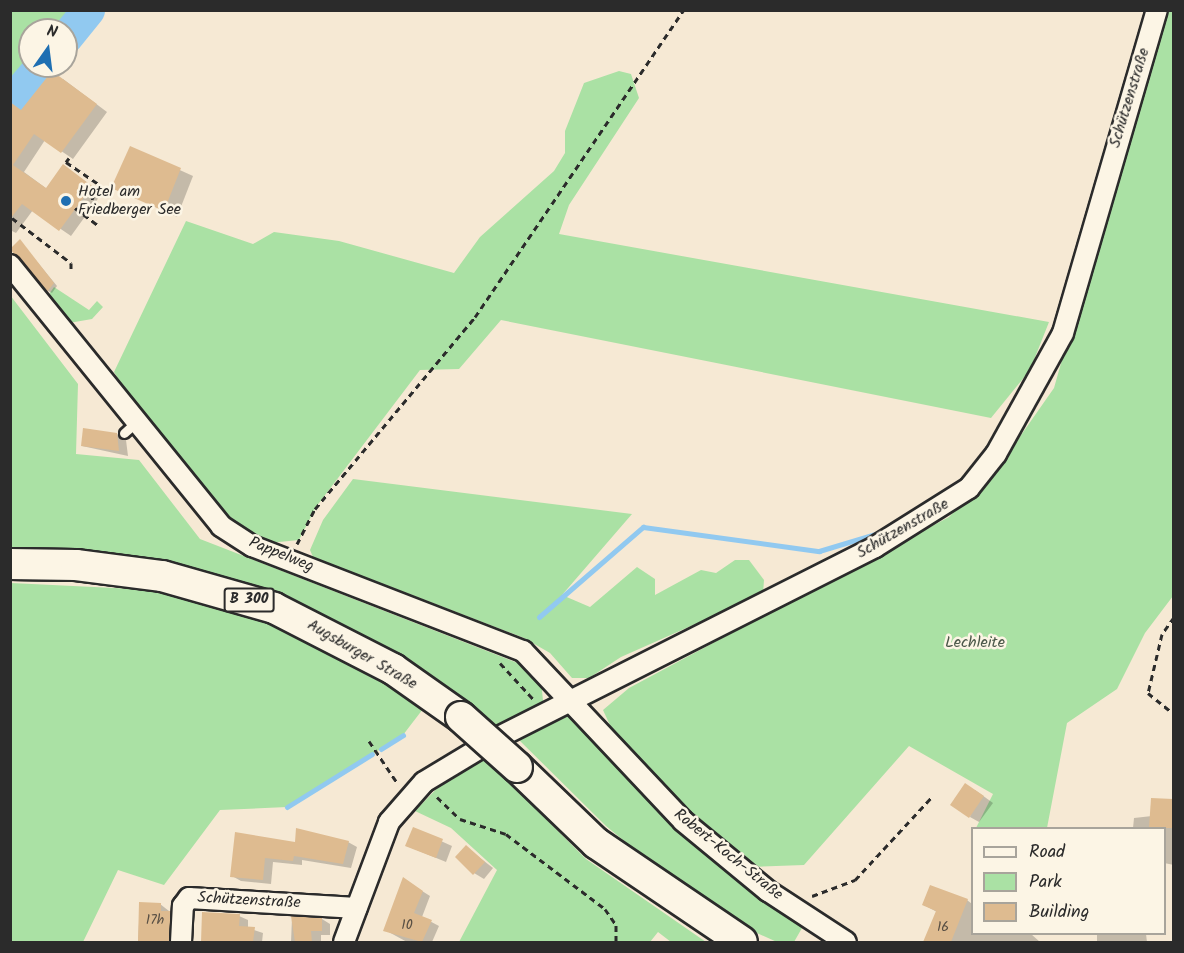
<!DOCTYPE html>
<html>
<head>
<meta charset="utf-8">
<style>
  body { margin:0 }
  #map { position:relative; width:1184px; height:953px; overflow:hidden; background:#f6e9d4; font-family:Kalam,sans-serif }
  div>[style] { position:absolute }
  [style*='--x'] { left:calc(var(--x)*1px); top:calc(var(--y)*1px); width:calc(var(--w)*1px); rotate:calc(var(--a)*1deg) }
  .green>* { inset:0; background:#aae1a4 }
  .shadow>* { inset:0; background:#0003 }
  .stream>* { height:5px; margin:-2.5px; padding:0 2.5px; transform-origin:2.5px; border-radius:2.5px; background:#91c9f0 }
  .river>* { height:33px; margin:-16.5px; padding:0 16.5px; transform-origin:16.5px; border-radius:16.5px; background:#91c9f0 }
  .building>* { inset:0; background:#debb90 }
  .path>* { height:3px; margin-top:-1.5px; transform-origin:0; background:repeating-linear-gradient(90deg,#2b2b2b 0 6px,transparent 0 10.5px) }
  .roads { filter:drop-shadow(2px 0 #2b2b2b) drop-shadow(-2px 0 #2b2b2b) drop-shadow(0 2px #2b2b2b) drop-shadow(0 -2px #2b2b2b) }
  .service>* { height:9px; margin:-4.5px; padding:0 4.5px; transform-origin:4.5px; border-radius:4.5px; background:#fcf5e5 }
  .minor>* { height:20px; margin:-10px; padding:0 10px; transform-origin:10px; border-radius:10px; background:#fcf5e5 }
  .primary>* { height:30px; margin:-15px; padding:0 15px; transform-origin:15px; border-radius:15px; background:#fcf5e5 }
  .bridges { filter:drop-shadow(2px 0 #2b2b2b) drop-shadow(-2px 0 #2b2b2b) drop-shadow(0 2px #2b2b2b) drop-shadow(0 -2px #2b2b2b) }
  .primary-bridge>* { height:30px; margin:-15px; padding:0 15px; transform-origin:15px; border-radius:15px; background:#fcf5e5 }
  .dots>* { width:16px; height:16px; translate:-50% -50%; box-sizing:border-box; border:3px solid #fcf5e5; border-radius:50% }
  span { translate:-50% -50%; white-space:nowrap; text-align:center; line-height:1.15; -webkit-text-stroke:5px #fcf5e5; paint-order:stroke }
  .number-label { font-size:14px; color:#584f44 }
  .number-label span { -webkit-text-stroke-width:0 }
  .shield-label span { padding:2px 4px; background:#fcf5e5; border:2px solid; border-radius:4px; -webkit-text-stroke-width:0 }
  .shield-label { font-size:15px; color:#2b2b2b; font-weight:700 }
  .street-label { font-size:16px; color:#2b2b2b }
  .poi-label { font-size:16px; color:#2b2b2b }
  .left { translate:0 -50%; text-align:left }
  .park-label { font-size:16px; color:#4b5849 }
  .frame { position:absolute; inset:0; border:12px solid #2b2b2b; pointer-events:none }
  .legend { position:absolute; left:971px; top:827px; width:195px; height:108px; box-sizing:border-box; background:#fcf5e5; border:2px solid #a8a49b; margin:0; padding:8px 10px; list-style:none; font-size:18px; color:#2b2b2b }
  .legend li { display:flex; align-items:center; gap:12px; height:30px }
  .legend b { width:30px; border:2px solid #a8a49b }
  .north { position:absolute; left:18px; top:18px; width:60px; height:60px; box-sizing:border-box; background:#fcf5e5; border:2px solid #a8a49b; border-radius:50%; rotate:14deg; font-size:16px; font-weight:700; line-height:24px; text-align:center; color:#2b2b2b }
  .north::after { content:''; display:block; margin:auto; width:21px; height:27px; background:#1f6fb2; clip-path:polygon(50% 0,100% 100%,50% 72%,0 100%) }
</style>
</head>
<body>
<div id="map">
  <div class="green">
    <i style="clip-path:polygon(11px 11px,99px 11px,66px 48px,66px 30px,30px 30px,30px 66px,46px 66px,11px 107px)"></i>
    <i style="clip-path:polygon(1161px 11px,1173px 11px,1173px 596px,1145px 633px,1117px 689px,1067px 723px,1047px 828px,976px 828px,993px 794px,909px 746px,804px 865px,752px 867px,681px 806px,614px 734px,603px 710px,629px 688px,949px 517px,1005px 458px,1054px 388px)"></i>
    <i style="clip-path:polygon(619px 71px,631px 74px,639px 98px,569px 205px,559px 234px,1049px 322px,1030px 370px,991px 418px,501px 320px,459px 369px,420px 370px,316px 507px,299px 540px,269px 543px,227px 519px,158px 442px,114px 372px,186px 221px,253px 244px,274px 232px,339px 241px,454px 273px,480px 237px,554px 171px,565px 153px,565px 131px,584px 83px)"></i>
    <i style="clip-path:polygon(54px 287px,89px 310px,97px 301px,103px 307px,92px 319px,69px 323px,47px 297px)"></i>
    <i style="clip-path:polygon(10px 295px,78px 384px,76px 454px,139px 460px,200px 539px,523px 665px,541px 680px,543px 701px,498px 731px,404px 657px,253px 585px,164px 562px,65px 548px,11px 548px)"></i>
    <i style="clip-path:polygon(353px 479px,632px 514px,562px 595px,590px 607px,637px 567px,655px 579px,655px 595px,701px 570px,716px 573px,735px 560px,749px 560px,764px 580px,763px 594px,621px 657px,589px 678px,572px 678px,550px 653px,524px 638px,313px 557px,310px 550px,323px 520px)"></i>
    <i style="clip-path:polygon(11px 583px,156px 590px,241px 609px,325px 645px,426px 705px,403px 735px,287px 807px,220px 810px,164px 885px,118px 870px,83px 942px,11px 942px)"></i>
    <i style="clip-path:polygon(568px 715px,577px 718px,672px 824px,802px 928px,794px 942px,777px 942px,748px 929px,674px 882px,606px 826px,517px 738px)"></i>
    <i style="clip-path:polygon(484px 757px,586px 859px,706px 942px,671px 942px,658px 932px,650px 942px,459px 942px,497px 870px,451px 828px,415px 811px,449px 776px)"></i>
  </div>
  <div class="shadow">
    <i style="clip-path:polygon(63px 79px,107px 112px,73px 159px,45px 140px,24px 172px,47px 189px,63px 166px,102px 193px,71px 236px,33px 210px,16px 233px,10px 230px,10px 114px)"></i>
    <i style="clip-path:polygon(131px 148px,193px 176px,177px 217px,113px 187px)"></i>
    <i style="clip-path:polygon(20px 241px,57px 286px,52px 293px,48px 291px)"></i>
    <i style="clip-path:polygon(117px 434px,126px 440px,128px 456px,82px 446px)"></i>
    <i style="clip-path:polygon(975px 790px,993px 803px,979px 822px,970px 817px)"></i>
    <i style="clip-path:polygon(1153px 799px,1174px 800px,1174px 865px,1164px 863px,1164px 828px,1133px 828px,1134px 818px,1152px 816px)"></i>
    <i style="clip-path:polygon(414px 829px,452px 846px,446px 862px,407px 846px)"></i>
    <i style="clip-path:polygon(237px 834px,296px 843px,348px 842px,357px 847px,351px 868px,302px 860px,302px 865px,273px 862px,271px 884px,241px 881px,232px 876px)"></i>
    <i style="clip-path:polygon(466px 847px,493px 868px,484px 879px,474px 873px)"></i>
    <i style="clip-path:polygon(411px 884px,430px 896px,422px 917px,439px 926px,432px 942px,407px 942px,385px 930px)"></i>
    <i style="clip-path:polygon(967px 900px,972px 904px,972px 934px,1031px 934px,1040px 942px,925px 942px,937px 912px,924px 905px)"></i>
    <i style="clip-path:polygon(140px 903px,160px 904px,178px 918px,177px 942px,138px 942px)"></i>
    <i style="clip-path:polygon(204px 914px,239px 916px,248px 920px,248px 928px,263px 933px,262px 942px,203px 942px)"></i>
    <i style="clip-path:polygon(292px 918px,322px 919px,330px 924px,330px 935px,321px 935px,321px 942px,291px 942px)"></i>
    <i style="clip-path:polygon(1097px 934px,1146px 934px,1147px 942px,1097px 942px)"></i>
  </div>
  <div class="stream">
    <i style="--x:539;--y:617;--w:138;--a:-40.9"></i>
    <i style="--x:643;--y:527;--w:178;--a:7.8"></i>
    <i style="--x:819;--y:551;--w:66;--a:-16.8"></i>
    <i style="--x:381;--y:749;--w:26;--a:-32"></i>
    <i style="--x:287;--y:807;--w:100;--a:-31.9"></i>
  </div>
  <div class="river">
    <i style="--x:66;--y:37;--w:35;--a:-51"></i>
    <i style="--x:10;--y:102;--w:48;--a:-49.3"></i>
  </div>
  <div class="building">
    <i style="clip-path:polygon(52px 71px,97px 104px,61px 153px,34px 134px,13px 165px,46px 188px,63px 164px,92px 186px,59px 231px,22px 204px,10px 219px,10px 102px,21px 110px)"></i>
    <i style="clip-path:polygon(130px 146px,181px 168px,164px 211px,111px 188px)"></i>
    <i style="clip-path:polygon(20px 239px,54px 283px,47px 292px,10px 249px)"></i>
    <i style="clip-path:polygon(83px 428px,117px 433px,119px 451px,81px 446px)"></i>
    <i style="clip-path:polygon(965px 783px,984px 796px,969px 818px,950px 805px)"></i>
    <i style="clip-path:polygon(1151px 798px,1173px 799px,1173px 828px,1149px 828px)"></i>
    <i style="clip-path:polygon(413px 827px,443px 839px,436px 858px,405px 846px)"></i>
    <i style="clip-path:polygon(296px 828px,349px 841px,343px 864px,294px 856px,293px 861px,265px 858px,263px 880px,230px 877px,235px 832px,295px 842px)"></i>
    <i style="clip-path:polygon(466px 845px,485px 862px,473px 875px,455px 857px)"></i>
    <i style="clip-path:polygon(403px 877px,423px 891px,414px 913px,432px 920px,422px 942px,383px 931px)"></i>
    <i style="clip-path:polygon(930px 885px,968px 899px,951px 942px,923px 942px,936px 911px,922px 905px)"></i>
    <i style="clip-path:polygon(139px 902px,161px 903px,161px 911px,171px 911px,169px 942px,138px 942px)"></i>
    <i style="clip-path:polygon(202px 912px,240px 914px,239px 926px,255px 927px,253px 942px,201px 942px)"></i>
    <i style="clip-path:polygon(291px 916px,322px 918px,322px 931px,311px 931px,312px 942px,295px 942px)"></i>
  </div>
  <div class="path">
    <i style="--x:69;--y:158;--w:5;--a:127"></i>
    <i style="--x:66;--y:162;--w:41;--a:34.1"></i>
    <i style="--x:100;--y:185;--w:34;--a:120"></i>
    <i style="--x:75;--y:208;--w:30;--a:37"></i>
    <i style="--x:12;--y:218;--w:74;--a:37.3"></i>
    <i style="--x:71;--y:263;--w:6;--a:90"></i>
    <i style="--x:297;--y:544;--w:39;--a:-63"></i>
    <i style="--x:315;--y:509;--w:250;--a:-50.2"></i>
    <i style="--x:475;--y:317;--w:371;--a:-55.8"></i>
    <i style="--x:1174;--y:617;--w:21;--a:125"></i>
    <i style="--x:1162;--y:634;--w:61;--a:103.3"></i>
    <i style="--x:1148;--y:693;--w:33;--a:39"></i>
    <i style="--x:500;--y:663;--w:50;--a:47.4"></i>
    <i style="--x:369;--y:741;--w:52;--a:56"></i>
    <i style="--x:437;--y:797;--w:32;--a:44"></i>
    <i style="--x:460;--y:819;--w:48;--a:18.1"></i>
    <i style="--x:506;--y:834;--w:124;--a:37.1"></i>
    <i style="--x:605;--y:909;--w:19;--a:55"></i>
    <i style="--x:616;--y:925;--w:17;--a:90"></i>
    <i style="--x:812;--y:896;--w:46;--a:-20.4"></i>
    <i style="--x:855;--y:880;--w:112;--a:-47.2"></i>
  </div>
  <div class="roads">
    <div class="service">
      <i style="--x:124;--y:433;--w:13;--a:-42"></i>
    </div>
    <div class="minor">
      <i style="--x:10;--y:265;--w:336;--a:51"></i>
      <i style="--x:221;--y:526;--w:37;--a:33"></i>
      <i style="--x:252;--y:546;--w:291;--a:21.2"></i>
      <i style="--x:523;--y:651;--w:233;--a:46.7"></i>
      <i style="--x:683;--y:821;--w:110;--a:39.5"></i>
      <i style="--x:768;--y:891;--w:93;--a:33.2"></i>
      <i style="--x:501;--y:736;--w:419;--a:-26.8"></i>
      <i style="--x:875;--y:547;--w:111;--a:-32.1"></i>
      <i style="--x:969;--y:488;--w:43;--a:-51.5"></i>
      <i style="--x:996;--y:454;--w:138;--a:-61"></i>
      <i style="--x:1063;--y:333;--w:336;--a:-73.8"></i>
      <i style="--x:181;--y:942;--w:36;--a:-87"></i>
      <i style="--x:183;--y:906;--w:10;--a:-53"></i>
      <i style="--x:189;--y:898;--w:168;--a:3.4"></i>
      <i style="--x:344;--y:942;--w:128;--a:-69.4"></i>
      <i style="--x:389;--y:822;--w:53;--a:-48.8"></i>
      <i style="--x:424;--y:782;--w:62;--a:-31.1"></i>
    </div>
    <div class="primary">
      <i style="--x:10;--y:564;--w:66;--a:0.9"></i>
      <i style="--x:76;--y:565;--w:87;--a:7.3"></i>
      <i style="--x:162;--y:576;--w:116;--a:15.9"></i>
      <i style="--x:274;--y:608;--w:134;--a:27.1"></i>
      <i style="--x:393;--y:669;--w:83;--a:35.2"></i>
      <i style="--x:517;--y:767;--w:110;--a:43.9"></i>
      <i style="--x:596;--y:843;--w:176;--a:34.1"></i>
    </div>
  </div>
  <div class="bridges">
    <div class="primary-bridge">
      <i style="--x:461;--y:717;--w:75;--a:41.8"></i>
    </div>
  </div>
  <div class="dots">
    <i style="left:66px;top:201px;background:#1f6fb2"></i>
  </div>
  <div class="number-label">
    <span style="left:155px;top:920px">17h</span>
    <span style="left:407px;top:925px">10</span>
    <span style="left:943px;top:927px">16</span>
  </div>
  <div class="shield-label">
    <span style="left:249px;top:600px">B 300</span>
  </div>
  <div class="street-label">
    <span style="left:1130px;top:98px;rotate:-73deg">Schützenstraße</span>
    <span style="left:903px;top:529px;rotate:-30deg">Schützenstraße</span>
    <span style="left:281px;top:555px;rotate:22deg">Pappelweg</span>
    <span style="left:362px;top:655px;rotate:30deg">Augsburger Straße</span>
    <span style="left:728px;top:855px;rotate:39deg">Robert-Koch-Straße</span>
    <span style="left:249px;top:901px;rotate:3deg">Schützenstraße</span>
  </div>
  <div class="poi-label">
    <span class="left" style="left:78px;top:201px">Hotel am<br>Friedberger See</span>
  </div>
  <div class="park-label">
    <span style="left:975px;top:643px">Lechleite</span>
  </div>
  <div class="frame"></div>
  <ul class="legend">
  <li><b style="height:8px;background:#fcf5e5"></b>Road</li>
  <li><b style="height:16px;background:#aae1a4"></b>Park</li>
  <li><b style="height:16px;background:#debb90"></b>Building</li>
  </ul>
  <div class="north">N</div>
</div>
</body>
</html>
